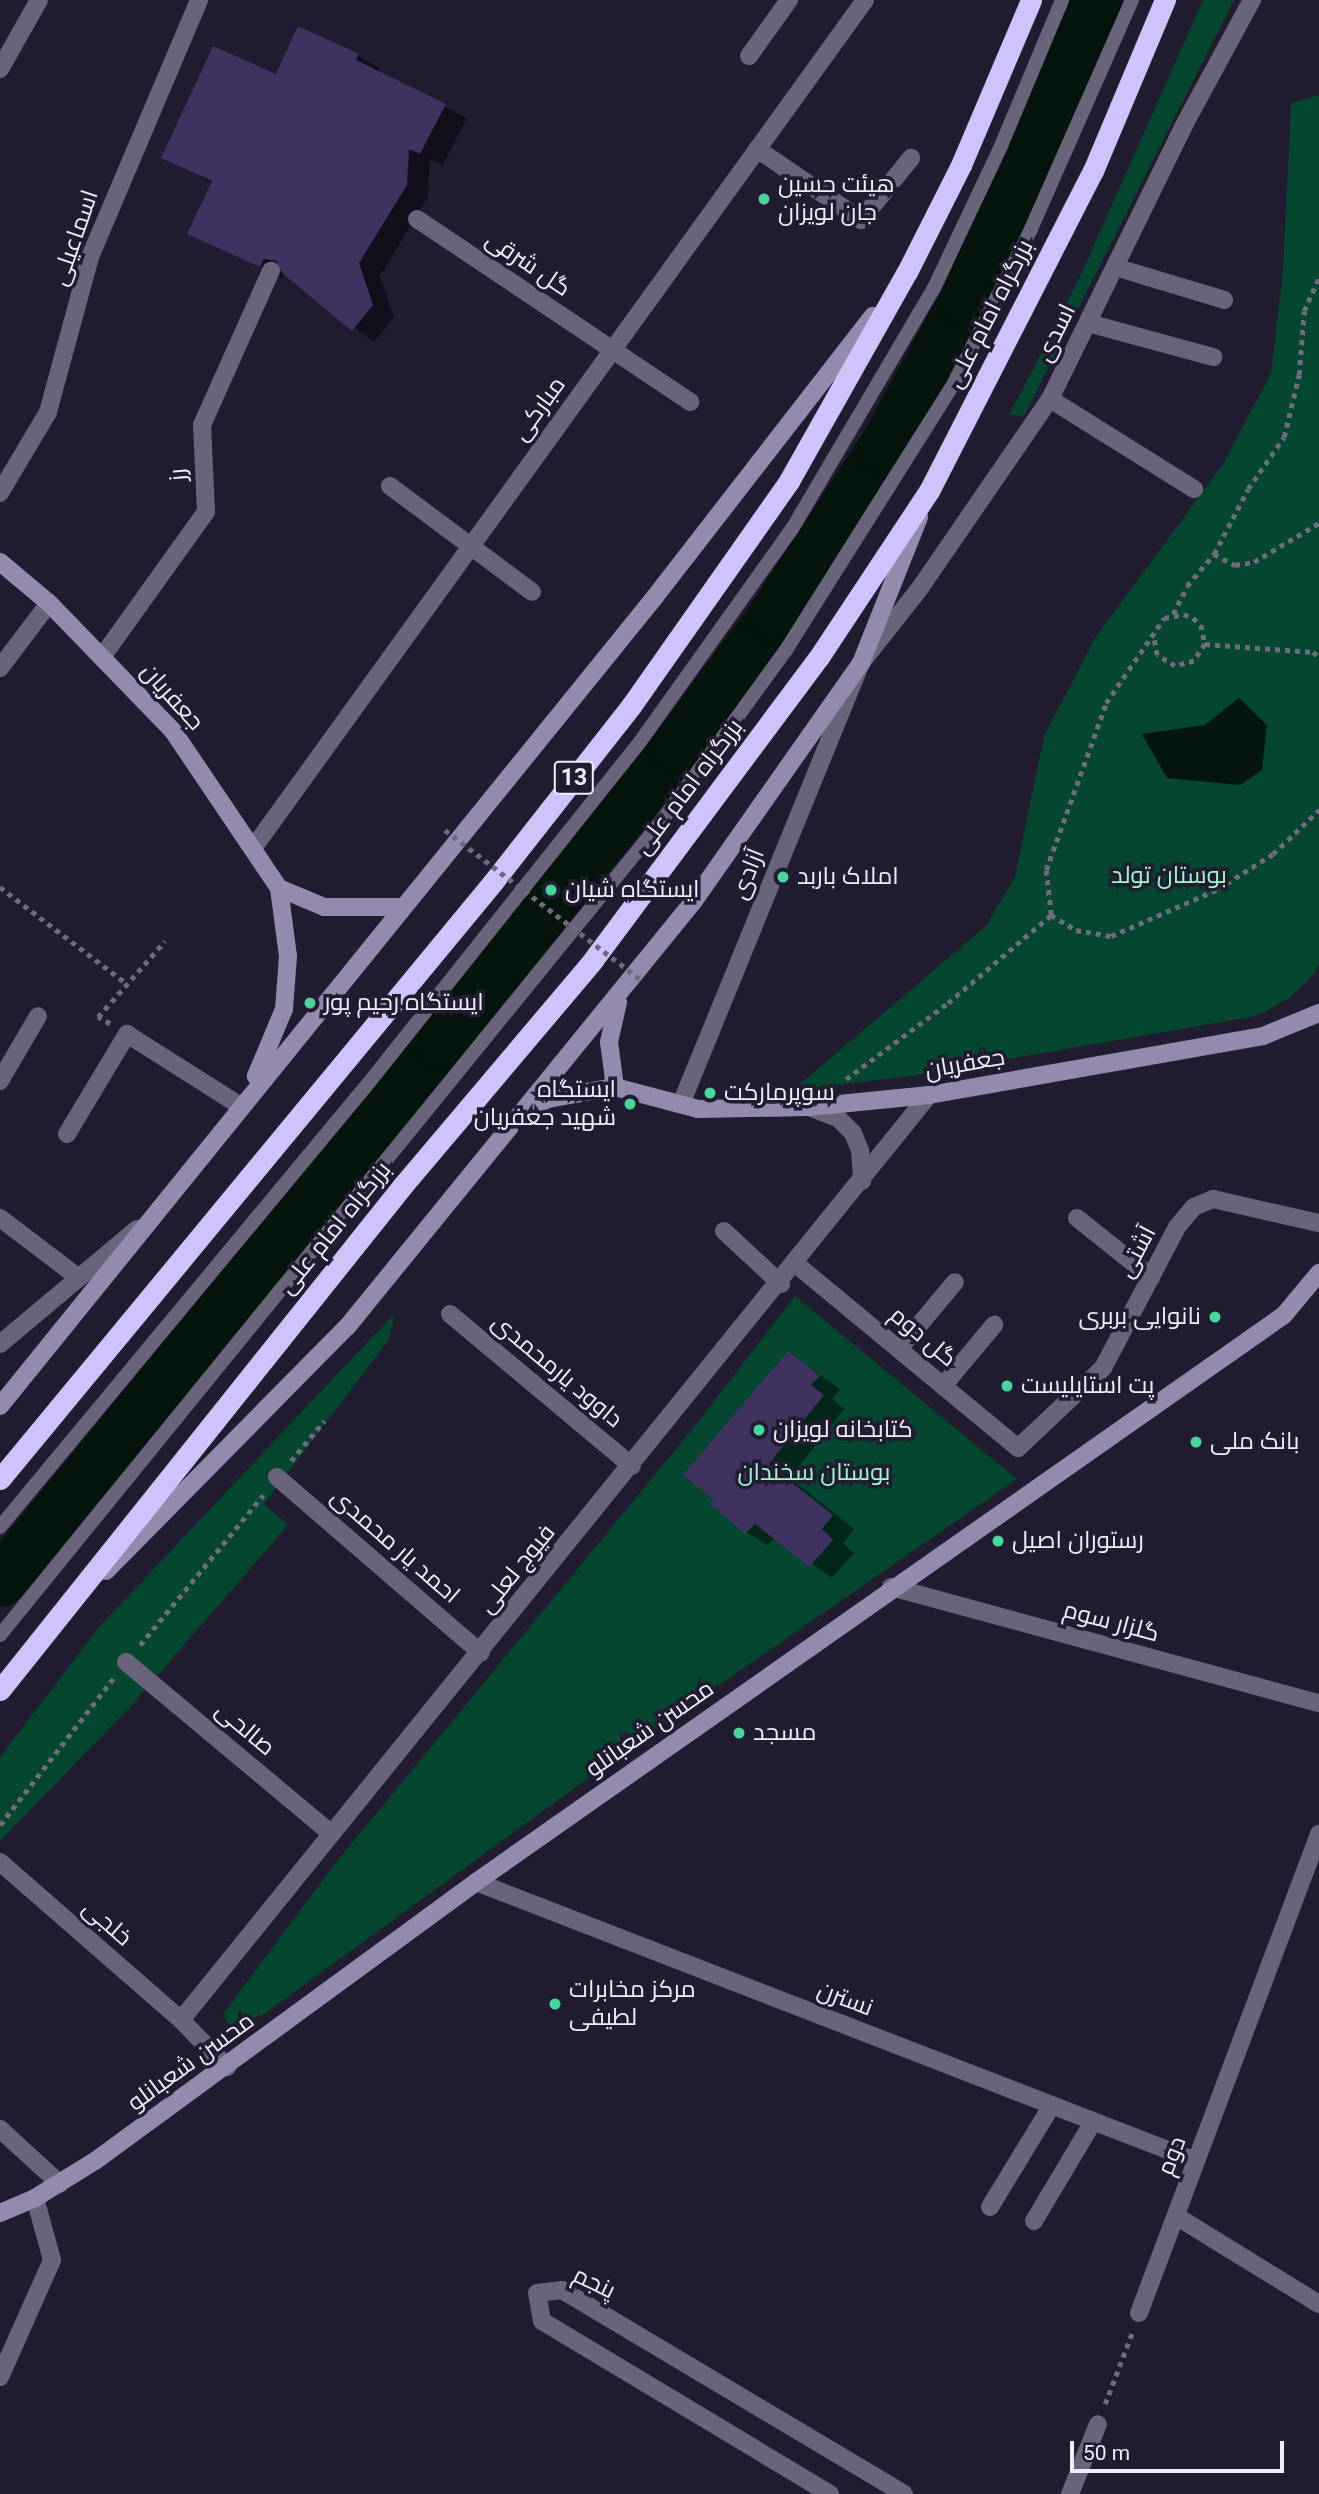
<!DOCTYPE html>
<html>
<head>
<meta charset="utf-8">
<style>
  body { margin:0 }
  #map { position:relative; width:1319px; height:2494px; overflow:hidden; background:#221c31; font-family:Roboto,Cairo,sans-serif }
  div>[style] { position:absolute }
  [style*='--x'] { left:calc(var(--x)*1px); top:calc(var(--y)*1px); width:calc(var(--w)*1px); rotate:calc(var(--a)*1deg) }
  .green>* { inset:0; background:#04462f }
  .water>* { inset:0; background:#03150d }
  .shadow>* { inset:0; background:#0007 }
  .river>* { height:51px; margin:-25.5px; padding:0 25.5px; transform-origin:25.5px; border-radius:25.5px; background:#03150d }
  .building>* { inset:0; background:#3f3160 }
  .path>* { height:4.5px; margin-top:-2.25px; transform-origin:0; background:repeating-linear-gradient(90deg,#6f6a7d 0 5px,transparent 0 10px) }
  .lane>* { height:14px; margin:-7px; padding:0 7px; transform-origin:7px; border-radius:7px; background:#69647a }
  .street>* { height:18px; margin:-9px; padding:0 9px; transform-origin:9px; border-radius:9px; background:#69647a }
  .secondary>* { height:18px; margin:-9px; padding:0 9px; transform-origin:9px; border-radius:9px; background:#938aae }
  .highway>* { height:21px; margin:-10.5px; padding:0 10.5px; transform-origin:10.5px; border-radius:10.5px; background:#d0c3fc }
  .path-bridge>* { height:4.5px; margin-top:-2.25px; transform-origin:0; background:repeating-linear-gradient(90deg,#6f6a7d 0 5px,transparent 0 10px) }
  .dots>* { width:19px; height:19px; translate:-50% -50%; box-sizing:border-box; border:4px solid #221c31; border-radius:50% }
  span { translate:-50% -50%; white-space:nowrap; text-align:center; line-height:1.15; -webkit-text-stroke:7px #221c31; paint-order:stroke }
  .shield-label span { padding:2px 5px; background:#221c31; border:2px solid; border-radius:5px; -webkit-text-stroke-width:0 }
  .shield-label { font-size:23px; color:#f0edfb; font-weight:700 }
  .poi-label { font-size:24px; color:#f0edfb }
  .left { translate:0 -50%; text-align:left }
  .right { translate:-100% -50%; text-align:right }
  .street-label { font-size:24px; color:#f0edfb }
  .park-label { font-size:24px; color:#9bf9cd }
  .scale { position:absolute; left:1070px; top:2441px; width:214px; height:32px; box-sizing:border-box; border:4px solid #f0edfb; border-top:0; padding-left:9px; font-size:21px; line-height:24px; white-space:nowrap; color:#f0edfb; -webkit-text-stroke:5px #221c31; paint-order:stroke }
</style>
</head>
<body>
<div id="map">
  <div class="green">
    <i style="clip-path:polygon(1203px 0,1234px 0,1024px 416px,1009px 415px,1078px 281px)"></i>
    <i style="clip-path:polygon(1319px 95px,1319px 964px,1314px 974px,1288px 999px,1256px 1016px,912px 1076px,793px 1090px,986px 926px,1015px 877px,1044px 736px,1095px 638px,1223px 464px,1271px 373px,1283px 271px,1291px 103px)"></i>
    <i style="clip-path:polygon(795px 1296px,1017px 1479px,657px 1728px,234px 2036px,223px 2014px,334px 1865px,695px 1426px)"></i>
    <i style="clip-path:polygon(395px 1313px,388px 1341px,264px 1504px,288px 1525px,131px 1706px,0 1841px,0 1757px,100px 1626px)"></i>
  </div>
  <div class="water">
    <i style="clip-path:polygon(1239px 698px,1267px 725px,1262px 770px,1240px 785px,1167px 778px,1142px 734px,1205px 725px)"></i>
  </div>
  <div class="shadow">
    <i style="clip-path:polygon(358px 56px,380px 68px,378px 73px,467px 118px,443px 165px,430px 159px,428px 197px,380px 276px,394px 318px,374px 342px,285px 273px,282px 278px,190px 233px,213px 183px,163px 157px,277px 77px)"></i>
    <i style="clip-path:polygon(788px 1353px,840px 1389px,832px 1399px,844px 1409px,790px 1478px,854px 1529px,843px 1543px,854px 1553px,832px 1578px,775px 1537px,768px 1545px,746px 1532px)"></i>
  </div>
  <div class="river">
    <i style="--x:0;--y:1581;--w:694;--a:-50.79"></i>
    <i style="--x:439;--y:1043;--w:381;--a:-51.3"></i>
    <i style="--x:677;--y:746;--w:162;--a:-53.6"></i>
    <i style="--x:773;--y:616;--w:201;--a:-56.8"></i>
    <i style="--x:883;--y:448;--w:170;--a:-61.2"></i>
    <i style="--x:965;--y:299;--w:326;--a:-66.3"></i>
  </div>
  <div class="building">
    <i style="clip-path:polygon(298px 26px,359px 54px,356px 60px,446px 104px,420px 154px,409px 149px,407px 185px,359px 263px,373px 305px,352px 331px,282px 273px,276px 261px,264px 259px,260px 267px,187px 234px,212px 181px,161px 158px,213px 46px,276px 74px)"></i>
    <i style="clip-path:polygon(788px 1351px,820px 1376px,811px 1385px,824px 1395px,769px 1464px,833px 1515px,822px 1529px,833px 1540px,809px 1567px,755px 1524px,745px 1534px,710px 1504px,714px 1500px,683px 1475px)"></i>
  </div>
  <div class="path">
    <i style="--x:1214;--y:554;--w:24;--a:28"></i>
    <i style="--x:1235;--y:565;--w:19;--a:-9"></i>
    <i style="--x:1254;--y:562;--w:76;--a:-31"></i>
    <i style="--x:1173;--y:614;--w:31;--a:-63"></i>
    <i style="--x:1187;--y:586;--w:42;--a:-49.8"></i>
    <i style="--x:1214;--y:554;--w:73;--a:-62.4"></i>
    <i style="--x:1248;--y:489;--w:63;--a:-55.3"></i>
    <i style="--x:1284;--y:437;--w:64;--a:-76.4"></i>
    <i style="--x:1299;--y:375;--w:64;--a:-85.5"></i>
    <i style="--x:1304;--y:311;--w:36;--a:-66"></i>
    <i style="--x:1205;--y:644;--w:108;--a:4.2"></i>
    <i style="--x:1313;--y:652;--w:8;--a:40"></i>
    <i style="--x:0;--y:887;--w:158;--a:37.3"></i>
    <i style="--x:1051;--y:915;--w:29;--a:31"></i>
    <i style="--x:1076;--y:930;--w:36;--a:10"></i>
    <i style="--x:1111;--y:936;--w:117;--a:-23.7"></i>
    <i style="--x:1218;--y:889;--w:65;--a:-32.5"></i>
    <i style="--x:1273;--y:854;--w:64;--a:-43.7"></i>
    <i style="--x:110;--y:1024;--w:14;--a:-150"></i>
    <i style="--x:98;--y:1017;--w:101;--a:-48.6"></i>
    <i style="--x:846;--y:1079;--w:127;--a:-36.7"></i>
    <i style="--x:948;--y:1003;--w:135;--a:-40.5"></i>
    <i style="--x:1051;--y:915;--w:45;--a:-96.3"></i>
    <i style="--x:1046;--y:870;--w:177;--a:-70.2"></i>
    <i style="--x:1106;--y:703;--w:103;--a:-55.7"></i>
    <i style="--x:1164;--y:618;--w:20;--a:-11"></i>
    <i style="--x:1184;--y:614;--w:10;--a:24"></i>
    <i style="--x:1193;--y:618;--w:11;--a:41"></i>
    <i style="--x:1201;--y:625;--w:19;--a:78"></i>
    <i style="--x:1205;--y:644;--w:20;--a:123"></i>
    <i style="--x:1194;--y:661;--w:20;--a:165"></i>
    <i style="--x:1175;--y:666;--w:21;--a:-149"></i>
    <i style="--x:1157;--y:655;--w:20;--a:-101"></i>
    <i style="--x:291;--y:1461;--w:52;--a:-50.5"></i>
    <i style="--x:140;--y:1645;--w:194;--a:-50.6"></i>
    <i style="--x:0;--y:1825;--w:185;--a:-52.3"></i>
    <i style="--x:1105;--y:2404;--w:76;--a:-69.2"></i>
  </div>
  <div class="lane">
    <i style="--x:0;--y:1527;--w:581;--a:-50.31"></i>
    <i style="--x:371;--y:1080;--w:427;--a:-51.5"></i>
    <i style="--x:637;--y:746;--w:267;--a:-54.5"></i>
    <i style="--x:792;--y:529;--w:280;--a:-59.5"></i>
    <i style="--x:934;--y:288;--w:157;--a:-64.7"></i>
    <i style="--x:1001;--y:146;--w:158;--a:-67.3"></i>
    <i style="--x:0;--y:1635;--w:1048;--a:-50.89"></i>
    <i style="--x:661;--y:822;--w:213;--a:-54"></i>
    <i style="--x:786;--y:650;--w:315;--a:-57.8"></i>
    <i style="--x:954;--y:383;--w:172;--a:-63.4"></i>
    <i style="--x:1031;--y:229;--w:250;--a:-66.2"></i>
  </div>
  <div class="street">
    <i style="--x:749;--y:56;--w:69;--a:-54.5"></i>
    <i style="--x:0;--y:69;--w:79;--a:-60.5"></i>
    <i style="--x:757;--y:149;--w:126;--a:34.3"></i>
    <i style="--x:861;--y:220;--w:80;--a:-51.1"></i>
    <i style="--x:417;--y:219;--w:329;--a:33.8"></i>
    <i style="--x:1115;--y:267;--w:114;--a:16.8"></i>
    <i style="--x:1088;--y:323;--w:130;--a:15.2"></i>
    <i style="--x:1050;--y:399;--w:170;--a:32"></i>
    <i style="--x:390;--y:486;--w:177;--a:36.7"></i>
    <i style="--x:0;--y:493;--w:94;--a:-59.3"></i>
    <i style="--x:48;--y:412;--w:161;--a:-74.8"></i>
    <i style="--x:90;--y:257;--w:279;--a:-67"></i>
    <i style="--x:102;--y:657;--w:178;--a:-54.4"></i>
    <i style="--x:206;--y:512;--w:87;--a:-92.6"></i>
    <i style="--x:202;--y:425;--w:169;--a:-65.9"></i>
    <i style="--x:0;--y:668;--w:81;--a:-53"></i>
    <i style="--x:254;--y:847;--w:1044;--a:-54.19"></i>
    <i style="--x:0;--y:1081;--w:75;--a:-59.7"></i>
    <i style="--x:681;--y:1104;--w:476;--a:-67.8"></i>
    <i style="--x:861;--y:663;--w:95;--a:-51.8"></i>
    <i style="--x:920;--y:588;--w:229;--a:-55.5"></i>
    <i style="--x:1050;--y:399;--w:303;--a:-63.9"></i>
    <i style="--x:1183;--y:127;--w:145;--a:-61.5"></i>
    <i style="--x:809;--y:1107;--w:31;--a:21"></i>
    <i style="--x:838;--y:1118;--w:21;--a:45"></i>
    <i style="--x:853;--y:1133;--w:18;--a:68"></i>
    <i style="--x:860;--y:1150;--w:31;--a:86"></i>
    <i style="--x:67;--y:1134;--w:117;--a:-59"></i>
    <i style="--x:127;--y:1034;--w:136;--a:32.4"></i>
    <i style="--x:0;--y:1218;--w:99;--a:37.2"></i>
    <i style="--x:1077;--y:1218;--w:95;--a:38.6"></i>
    <i style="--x:724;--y:1231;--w:78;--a:42.9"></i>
    <i style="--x:797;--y:1265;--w:287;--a:39.6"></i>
    <i style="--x:1018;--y:1448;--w:117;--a:-43.3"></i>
    <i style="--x:1103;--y:1368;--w:159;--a:-62.3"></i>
    <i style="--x:1177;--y:1227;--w:26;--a:-50"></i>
    <i style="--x:1194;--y:1207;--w:21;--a:-23"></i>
    <i style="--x:1213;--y:1199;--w:109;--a:12.8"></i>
    <i style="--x:450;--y:1314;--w:237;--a:39.9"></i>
    <i style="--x:0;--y:1344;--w:179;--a:-40"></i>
    <i style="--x:899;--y:1349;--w:87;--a:-50.1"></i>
    <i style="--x:943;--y:1386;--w:80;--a:-50.1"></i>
    <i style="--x:277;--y:1477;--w:269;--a:40.8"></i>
    <i style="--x:891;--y:1587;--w:443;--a:15.2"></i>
    <i style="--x:126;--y:1662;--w:268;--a:39.9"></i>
    <i style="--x:0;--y:1862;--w:240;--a:41.1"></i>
    <i style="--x:181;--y:2020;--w:66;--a:45.6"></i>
    <i style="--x:476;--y:1882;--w:772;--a:21.18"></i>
    <i style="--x:181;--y:2020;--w:1190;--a:-51.04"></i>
    <i style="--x:0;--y:2129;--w:81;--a:42.5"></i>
    <i style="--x:990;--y:2207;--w:119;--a:-58.7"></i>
    <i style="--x:1176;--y:2216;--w:168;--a:31.6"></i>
    <i style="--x:1034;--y:2221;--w:115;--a:-59.2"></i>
    <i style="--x:1139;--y:2313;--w:512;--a:-69.4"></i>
    <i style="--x:0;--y:2377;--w:128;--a:-66"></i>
    <i style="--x:52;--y:2260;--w:64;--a:-105.3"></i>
    <i style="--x:830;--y:2494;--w:336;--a:-149"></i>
    <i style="--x:542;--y:2321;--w:28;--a:-100"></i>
    <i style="--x:537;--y:2293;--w:25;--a:-7"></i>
    <i style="--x:562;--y:2290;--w:398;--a:30.8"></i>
    <i style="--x:1070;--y:2494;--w:75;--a:-68.2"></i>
  </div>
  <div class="secondary">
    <i style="--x:0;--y:562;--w:64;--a:39.9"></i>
    <i style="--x:49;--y:603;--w:178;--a:45.9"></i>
    <i style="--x:173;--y:731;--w:189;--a:56"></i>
    <i style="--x:279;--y:888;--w:69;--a:82.5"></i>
    <i style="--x:288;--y:956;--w:53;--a:94.3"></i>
    <i style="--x:284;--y:1009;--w:73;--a:112.7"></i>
    <i style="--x:279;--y:888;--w:49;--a:22.9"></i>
    <i style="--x:324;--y:907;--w:78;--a:0"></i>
    <i style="--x:615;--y:1087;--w:45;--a:-97.6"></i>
    <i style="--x:609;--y:1042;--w:41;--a:-77.3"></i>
    <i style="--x:527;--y:1110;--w:24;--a:-28"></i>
    <i style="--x:548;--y:1099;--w:68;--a:-10.2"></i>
    <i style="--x:615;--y:1087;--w:86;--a:14.8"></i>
    <i style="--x:698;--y:1109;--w:111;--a:-1"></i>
    <i style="--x:809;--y:1107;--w:121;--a:-5.7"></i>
    <i style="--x:929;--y:1095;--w:339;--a:-10"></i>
    <i style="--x:1263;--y:1036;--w:61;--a:-22.3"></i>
    <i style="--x:0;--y:1406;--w:1040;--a:-51.01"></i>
    <i style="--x:654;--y:598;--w:357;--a:-52.2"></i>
    <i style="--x:106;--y:1571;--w:343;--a:-45.4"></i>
    <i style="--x:347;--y:1327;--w:548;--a:-50.85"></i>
    <i style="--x:693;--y:902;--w:292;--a:-54.9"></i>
    <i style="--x:861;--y:663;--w:157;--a:-68.3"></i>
    <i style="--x:0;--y:2213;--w:38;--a:-23"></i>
    <i style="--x:35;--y:2198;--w:70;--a:-31.7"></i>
    <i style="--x:95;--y:2161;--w:472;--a:-36.2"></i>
    <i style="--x:476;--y:1882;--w:987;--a:-35.06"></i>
    <i style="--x:1284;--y:1315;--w:55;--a:-50.2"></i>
  </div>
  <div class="highway">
    <i style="--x:0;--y:1479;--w:774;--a:-50.45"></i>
    <i style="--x:493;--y:882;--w:224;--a:-51.9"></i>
    <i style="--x:631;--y:706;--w:275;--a:-54.9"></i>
    <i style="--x:789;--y:481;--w:240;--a:-60.6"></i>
    <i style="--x:907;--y:272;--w:120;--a:-63.2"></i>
    <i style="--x:961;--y:165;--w:179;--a:-67"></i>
    <i style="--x:0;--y:1690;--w:647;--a:-51.4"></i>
    <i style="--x:404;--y:1184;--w:293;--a:-49.8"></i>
    <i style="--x:593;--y:960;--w:378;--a:-53.3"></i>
    <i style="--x:819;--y:657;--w:199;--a:-56.5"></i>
    <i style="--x:929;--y:491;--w:360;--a:-62.9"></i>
    <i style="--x:1093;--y:171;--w:186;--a:-67.2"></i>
  </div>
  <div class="path-bridge">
    <i style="--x:445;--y:830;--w:250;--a:37.4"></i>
  </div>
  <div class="dots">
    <i style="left:764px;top:199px;background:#49d49c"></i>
    <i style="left:783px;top:877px;background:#49d49c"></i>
    <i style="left:551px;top:890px;background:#49d49c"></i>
    <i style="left:310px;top:1003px;background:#49d49c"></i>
    <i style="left:710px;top:1093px;background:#49d49c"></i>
    <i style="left:630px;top:1104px;background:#49d49c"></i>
    <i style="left:1215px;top:1317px;background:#49d49c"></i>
    <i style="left:1007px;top:1386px;background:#49d49c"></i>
    <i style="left:759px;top:1430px;background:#49d49c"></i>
    <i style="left:1196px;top:1442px;background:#49d49c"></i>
    <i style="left:998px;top:1541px;background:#49d49c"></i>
    <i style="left:739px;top:1733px;background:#49d49c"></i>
    <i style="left:555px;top:2004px;background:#49d49c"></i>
  </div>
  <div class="shield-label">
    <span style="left:574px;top:778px">13</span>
  </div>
  <div class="poi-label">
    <span class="left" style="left:778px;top:199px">هیئت حسین<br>جان لویزان</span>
    <span class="left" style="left:797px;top:877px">املاک باربد</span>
    <span class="left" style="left:565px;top:890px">ایستگاه شیان</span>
    <span class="left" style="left:324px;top:1003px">ایستگاه رحیم پور</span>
    <span class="right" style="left:616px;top:1104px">ایستگاه<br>شهید جعفریان</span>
    <span class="left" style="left:724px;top:1093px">سوپرمارکت</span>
    <span class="right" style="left:1201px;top:1317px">نانوایی بربری</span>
    <span class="left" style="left:1021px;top:1386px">پت استایلیست</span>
    <span class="left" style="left:773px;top:1430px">کتابخانه لویزان</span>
    <span class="left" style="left:1210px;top:1442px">بانک ملی</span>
    <span class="left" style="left:1012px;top:1541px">رستوران اصیل</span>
    <span class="left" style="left:753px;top:1733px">مسجد</span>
    <span class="left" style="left:569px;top:2004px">مرکز مخابرات<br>لطیفی</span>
  </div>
  <div class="street-label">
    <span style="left:75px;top:238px;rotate:-71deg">اسماعیلی</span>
    <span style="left:528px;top:264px;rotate:34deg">گل شرقی</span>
    <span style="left:990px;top:314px;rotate:-63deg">بزرگراه امام علی</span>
    <span style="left:1056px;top:333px;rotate:-64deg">اسدی</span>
    <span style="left:539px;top:409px;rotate:-54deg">مبارکی</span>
    <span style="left:178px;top:475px;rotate:-95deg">رز</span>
    <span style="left:172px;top:697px;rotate:48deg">جعفریان</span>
    <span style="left:689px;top:787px;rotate:-53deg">بزرگراه امام علی</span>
    <span style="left:748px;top:874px;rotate:-68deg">آزادی</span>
    <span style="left:965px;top:1064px;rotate:-10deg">جعفریان</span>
    <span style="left:335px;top:1228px;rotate:-51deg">بزرگراه امام علی</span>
    <span style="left:1137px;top:1252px;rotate:-62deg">آشتی</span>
    <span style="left:923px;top:1337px;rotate:40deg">گل دوم</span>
    <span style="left:557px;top:1371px;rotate:40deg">داوود یارمحمدی</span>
    <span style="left:395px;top:1546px;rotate:41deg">احمد یار محمدی</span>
    <span style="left:517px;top:1569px;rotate:-51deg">فیوج لعلی</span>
    <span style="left:1111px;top:1622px;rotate:15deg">گلزار سوم</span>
    <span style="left:245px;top:1729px;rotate:40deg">صالحی</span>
    <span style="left:650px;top:1729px;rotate:-35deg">محسن شعبانلو</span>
    <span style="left:107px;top:1923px;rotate:41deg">خلجی</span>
    <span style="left:845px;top:1999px;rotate:21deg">نسترن</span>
    <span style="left:191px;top:2062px;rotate:-36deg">محسن شعبانلو</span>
    <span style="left:1172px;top:2156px;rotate:-69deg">دوم</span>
    <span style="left:594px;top:2283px;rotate:26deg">پنجم</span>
  </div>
  <div class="park-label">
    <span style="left:1169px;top:876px">بوستان تولد</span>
    <span style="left:814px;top:1473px">بوستان سخندان</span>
  </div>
  <div class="scale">50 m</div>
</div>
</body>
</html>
